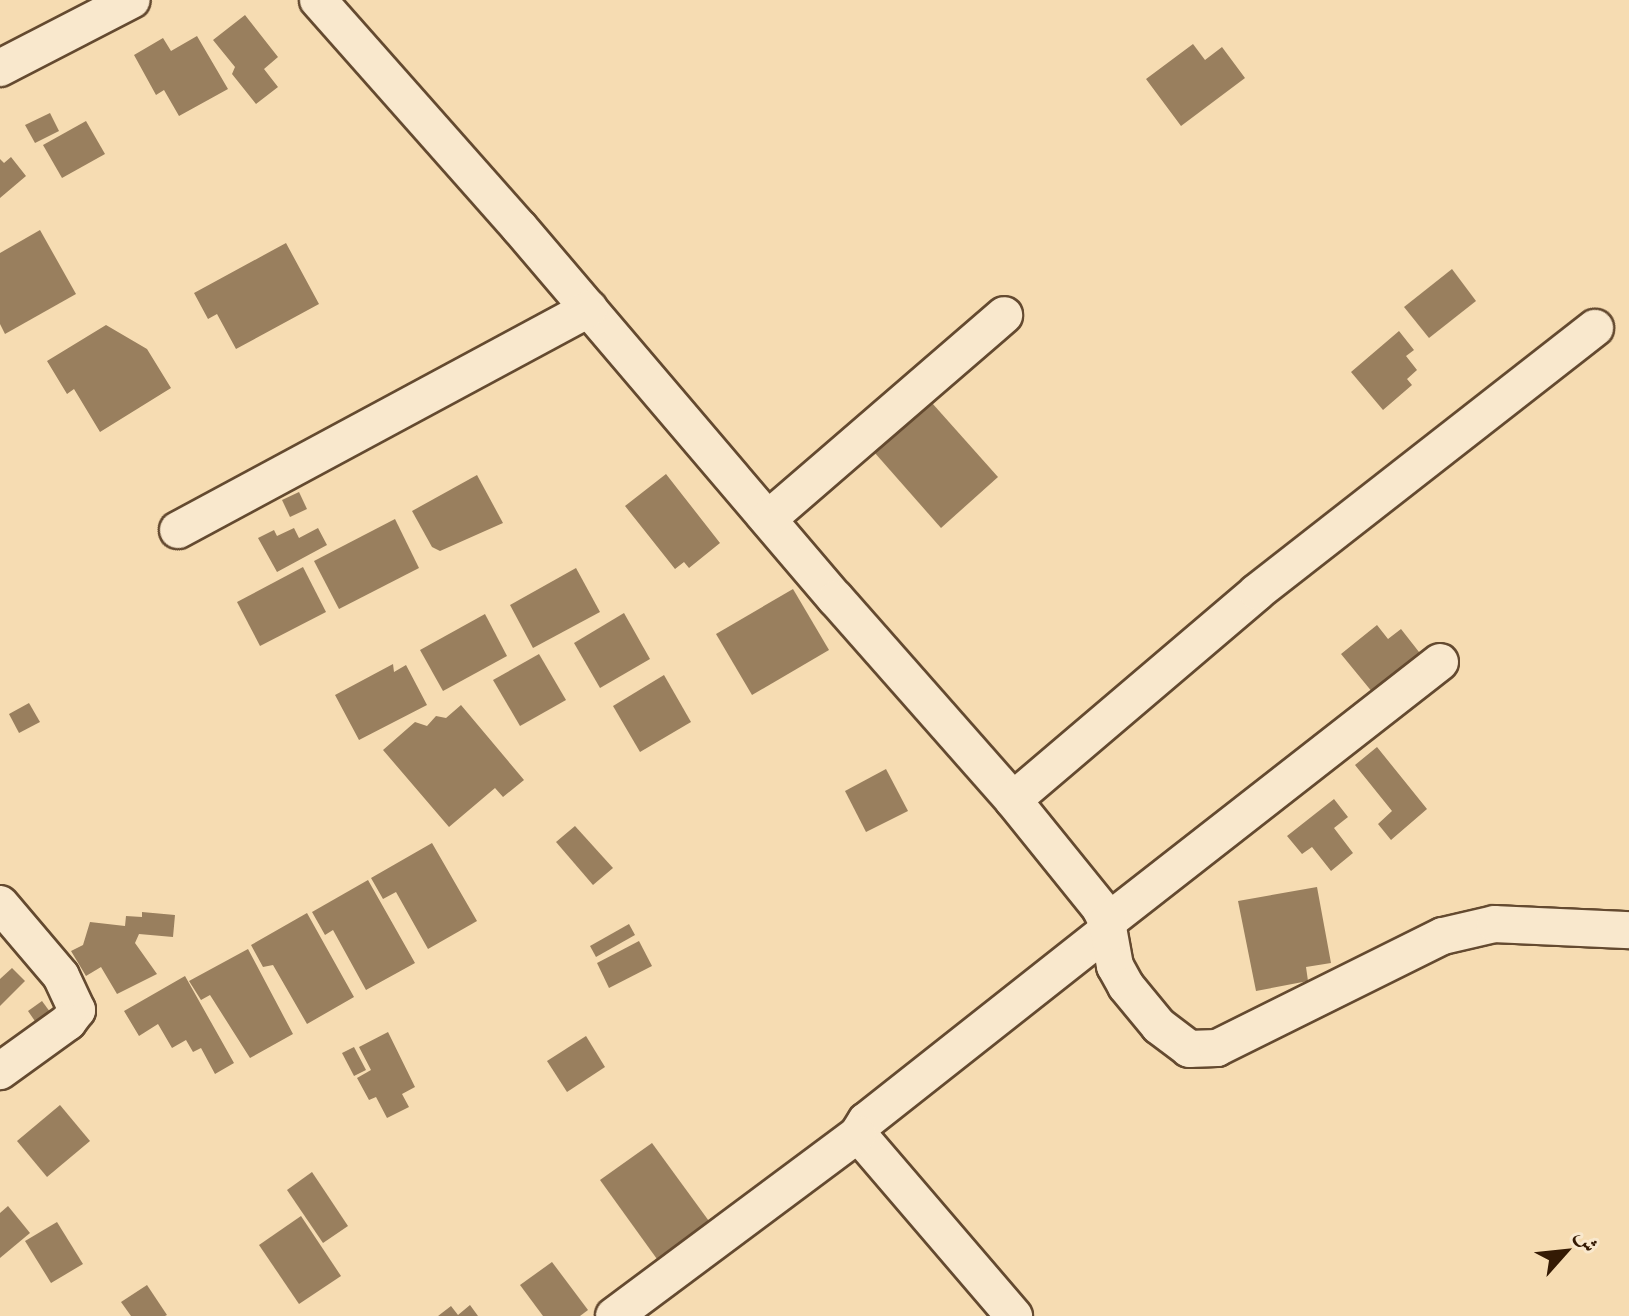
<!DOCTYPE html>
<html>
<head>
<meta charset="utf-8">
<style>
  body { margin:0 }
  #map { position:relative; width:1629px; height:1316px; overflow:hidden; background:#f6dcb2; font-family:"Libre Caslon Text",Amiri,serif }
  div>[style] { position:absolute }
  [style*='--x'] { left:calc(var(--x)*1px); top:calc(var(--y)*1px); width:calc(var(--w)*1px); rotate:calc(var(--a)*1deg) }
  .building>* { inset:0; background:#997f5e }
  .roads { filter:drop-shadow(2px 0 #644a30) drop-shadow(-2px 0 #644a30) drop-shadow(0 2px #644a30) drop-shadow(0 -2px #644a30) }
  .minor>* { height:36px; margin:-18px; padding:0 18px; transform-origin:18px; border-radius:18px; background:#f9e8cd }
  span { translate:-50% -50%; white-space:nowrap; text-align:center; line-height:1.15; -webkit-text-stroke:6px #f9e8cd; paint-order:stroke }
  .north { position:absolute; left:1525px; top:1212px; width:80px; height:80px; -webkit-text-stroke:6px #f9e8cd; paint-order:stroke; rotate:63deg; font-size:22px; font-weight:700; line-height:32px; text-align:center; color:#341a04 }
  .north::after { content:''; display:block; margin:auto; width:28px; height:36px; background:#341a04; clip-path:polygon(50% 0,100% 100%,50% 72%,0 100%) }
</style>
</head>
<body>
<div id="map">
  <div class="building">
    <i style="clip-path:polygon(245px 15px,278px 57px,264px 69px,278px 87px,256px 104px,232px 74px,235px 67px,213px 40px)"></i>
    <i style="clip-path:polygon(197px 36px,228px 89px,179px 116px,164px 90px,156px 95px,134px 55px,163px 38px,171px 51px)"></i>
    <i style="clip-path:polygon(1193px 44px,1205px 60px,1222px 47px,1245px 78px,1181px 126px,1146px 79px)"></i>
    <i style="clip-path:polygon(50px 113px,59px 131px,35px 143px,25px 125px)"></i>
    <i style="clip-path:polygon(86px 121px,105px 154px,62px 178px,43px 145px)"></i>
    <i style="clip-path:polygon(11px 157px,26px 176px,0 198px,0 159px,4px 163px)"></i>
    <i style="clip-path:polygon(40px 230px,76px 294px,5px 334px,0 324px,0 253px)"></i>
    <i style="clip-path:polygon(286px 243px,319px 304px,236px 349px,217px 314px,208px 319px,194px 293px)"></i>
    <i style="clip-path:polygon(1452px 269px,1476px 301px,1429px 338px,1404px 307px)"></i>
    <i style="clip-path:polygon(106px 325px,147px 349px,171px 388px,100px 432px,74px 389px,67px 394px,47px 361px)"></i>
    <i style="clip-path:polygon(1399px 331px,1414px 350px,1406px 356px,1417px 370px,1407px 379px,1412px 385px,1383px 410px,1351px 372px)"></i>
    <i style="clip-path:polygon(924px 394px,998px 477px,941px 528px,867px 444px)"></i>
    <i style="clip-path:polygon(666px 474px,720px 543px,689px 568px,684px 562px,675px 569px,625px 506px)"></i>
    <i style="clip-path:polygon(477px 475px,503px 523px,440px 551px,432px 547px,412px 511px)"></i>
    <i style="clip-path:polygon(299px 492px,307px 509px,290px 517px,282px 500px)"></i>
    <i style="clip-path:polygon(395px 519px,419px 568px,339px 609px,314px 561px)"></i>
    <i style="clip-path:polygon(294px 528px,299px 538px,318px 528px,327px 545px,277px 572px,258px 538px,274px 530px,277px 536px)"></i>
    <i style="clip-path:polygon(303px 567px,326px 612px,260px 646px,237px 602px)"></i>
    <i style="clip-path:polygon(576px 568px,600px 612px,533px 648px,510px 605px)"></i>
    <i style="clip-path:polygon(793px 589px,829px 650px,752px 695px,716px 634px)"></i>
    <i style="clip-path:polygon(624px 613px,650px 659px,600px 688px,574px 643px)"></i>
    <i style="clip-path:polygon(485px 614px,507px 656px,443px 691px,420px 650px)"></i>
    <i style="clip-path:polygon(1377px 625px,1388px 639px,1401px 629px,1430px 666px,1382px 704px,1341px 654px)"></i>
    <i style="clip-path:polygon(539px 654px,566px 700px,520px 726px,493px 680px)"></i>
    <i style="clip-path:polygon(393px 664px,394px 672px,406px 665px,427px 705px,359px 740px,335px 695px)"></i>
    <i style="clip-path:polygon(664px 675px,691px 722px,640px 752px,613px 706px)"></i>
    <i style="clip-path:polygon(29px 703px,40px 722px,19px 733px,9px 714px)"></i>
    <i style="clip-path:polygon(461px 705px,524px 780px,503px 797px,495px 788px,449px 827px,383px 750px,415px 722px,427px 726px,436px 716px,446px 718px)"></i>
    <i style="clip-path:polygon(1377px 747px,1427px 809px,1391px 840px,1378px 824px,1392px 811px,1355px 765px)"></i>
    <i style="clip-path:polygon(886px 769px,908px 811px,866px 832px,845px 791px)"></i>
    <i style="clip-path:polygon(1334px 799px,1348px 817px,1334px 828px,1353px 853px,1331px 871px,1312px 847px,1302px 854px,1287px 836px)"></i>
    <i style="clip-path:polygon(575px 826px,613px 868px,593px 885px,556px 842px)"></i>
    <i style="clip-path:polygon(432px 843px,477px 921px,428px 949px,396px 892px,383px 899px,371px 878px)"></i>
    <i style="clip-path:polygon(368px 880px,415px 963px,366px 990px,333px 930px,325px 935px,312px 912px)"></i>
    <i style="clip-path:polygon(1317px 887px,1331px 963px,1306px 967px,1308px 981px,1256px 991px,1238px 901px)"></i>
    <i style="clip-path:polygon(142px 912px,175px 915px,173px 937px,139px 934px,135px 943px,157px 974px,117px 994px,101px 967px,86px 976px,71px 951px,83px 945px,90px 922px,125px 926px,126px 916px,142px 917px)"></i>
    <i style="clip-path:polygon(307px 913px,354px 997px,307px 1024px,273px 965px,263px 967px,251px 945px)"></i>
    <i style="clip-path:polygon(629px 924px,635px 935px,596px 957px,590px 946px)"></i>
    <i style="clip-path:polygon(639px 941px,652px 966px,609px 988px,597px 963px)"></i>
    <i style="clip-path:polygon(248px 949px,293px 1034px,250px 1058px,210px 995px,201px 1000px,189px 981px)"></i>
    <i style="clip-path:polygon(12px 968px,25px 981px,0 1006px,0 979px)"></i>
    <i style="clip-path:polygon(185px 976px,234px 1063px,215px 1074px,201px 1048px,193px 1052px,186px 1040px,172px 1048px,158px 1024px,139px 1036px,124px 1011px)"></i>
    <i style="clip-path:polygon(42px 1001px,53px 1016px,39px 1027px,28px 1011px)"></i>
    <i style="clip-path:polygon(388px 1032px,415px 1087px,402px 1094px,409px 1107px,387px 1118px,376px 1097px,369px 1100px,357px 1078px,371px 1070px,359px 1047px)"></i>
    <i style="clip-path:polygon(586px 1036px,605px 1067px,567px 1092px,547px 1061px)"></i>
    <i style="clip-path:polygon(354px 1047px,366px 1070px,354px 1076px,342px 1053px)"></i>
    <i style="clip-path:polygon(60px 1105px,90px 1141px,47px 1177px,17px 1141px)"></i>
    <i style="clip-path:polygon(652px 1143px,714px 1228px,662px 1266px,600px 1180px)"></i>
    <i style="clip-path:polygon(312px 1172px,348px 1226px,323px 1243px,287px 1190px)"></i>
    <i style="clip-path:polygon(8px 1206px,30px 1233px,0 1258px,0 1213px)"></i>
    <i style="clip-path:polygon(301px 1216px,341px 1276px,299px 1304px,259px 1245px)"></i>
    <i style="clip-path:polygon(57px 1222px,83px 1264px,51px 1283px,25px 1241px)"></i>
    <i style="clip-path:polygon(552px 1262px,588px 1310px,580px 1316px,543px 1316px,520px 1285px)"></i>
    <i style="clip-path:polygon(147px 1285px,167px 1315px,165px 1316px,131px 1316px,121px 1302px)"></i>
    <i style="clip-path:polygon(470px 1305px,478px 1316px,438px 1316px,451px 1306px,458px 1315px)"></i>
  </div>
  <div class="roads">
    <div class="minor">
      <i style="--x:318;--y:0;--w:303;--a:48.5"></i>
      <i style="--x:519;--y:227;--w:489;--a:49.6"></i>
      <i style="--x:836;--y:599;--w:268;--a:48.6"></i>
      <i style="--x:1013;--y:800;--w:139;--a:51.1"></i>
      <i style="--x:1100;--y:908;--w:16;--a:63"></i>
      <i style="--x:1107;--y:922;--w:13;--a:108"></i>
      <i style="--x:1103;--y:934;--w:302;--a:141.7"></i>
      <i style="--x:866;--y:1121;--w:15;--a:122"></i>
      <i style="--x:858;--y:1134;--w:240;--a:49.4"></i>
      <i style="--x:0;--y:68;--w:148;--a:-27.3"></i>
      <i style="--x:768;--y:519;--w:312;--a:-40.8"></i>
      <i style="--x:178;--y:530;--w:467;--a:-28.3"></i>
      <i style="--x:1440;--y:662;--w:422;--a:142"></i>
      <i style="--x:1107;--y:922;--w:45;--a:79.7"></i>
      <i style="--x:1115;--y:966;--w:23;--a:61"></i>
      <i style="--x:1126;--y:986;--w:52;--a:50.5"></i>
      <i style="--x:1159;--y:1026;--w:38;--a:37"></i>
      <i style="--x:1189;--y:1049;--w:28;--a:-2"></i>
      <i style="--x:1217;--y:1048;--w:252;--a:-26.4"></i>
      <i style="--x:1443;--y:936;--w:53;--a:-13"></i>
      <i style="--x:1495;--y:924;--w:134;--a:2.6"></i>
      <i style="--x:1013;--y:800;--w:321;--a:-40.4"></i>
      <i style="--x:1257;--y:592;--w:429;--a:-38"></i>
      <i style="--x:0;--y:904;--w:94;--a:49.7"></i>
      <i style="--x:61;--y:976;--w:38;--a:65"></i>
      <i style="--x:77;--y:1010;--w:15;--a:127"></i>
      <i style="--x:68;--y:1022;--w:84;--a:144.2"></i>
      <i style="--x:614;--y:1316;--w:304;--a:-36.7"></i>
    </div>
  </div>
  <div class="north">ش</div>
</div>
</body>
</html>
